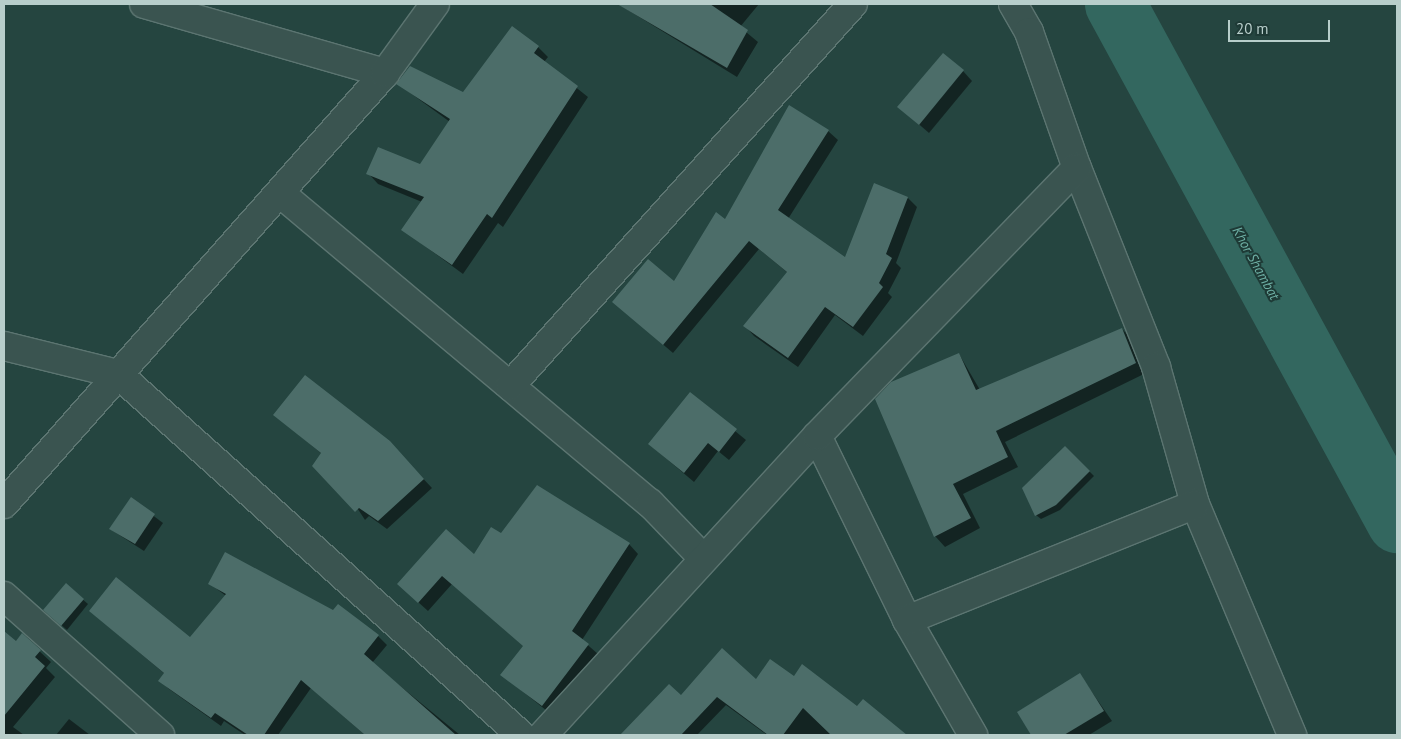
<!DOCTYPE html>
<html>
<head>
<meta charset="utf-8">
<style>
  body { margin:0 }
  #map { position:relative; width:1401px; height:739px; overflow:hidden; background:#254540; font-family:"PT Sans",sans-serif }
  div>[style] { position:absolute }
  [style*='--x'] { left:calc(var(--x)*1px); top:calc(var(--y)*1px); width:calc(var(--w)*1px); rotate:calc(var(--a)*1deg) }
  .shadow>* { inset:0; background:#0007 }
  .river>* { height:61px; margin:-30.5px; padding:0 30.5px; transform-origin:30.5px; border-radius:30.5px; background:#33675f }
  .building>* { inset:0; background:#4c6d69 }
  .roads { filter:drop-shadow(1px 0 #5c7571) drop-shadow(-1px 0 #5c7571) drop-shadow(0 1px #5c7571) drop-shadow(0 -1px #5c7571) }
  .street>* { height:28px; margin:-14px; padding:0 14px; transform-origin:14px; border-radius:14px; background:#3a5450 }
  span { translate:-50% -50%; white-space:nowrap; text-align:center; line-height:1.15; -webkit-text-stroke:4px #1e3a36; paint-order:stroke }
  .water-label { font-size:14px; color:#6eafa4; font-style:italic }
  .frame { position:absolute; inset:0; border:5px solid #b8cecb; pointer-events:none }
  .scale { position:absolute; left:1228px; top:20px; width:102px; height:22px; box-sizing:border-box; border:2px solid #b8cecb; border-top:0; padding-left:6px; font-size:15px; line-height:18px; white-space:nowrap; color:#b8cecb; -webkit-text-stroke:4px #1e3a36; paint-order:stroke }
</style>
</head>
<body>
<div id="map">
  <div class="shadow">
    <i style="clip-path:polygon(618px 4px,759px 4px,740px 27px,758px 42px,737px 77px)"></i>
    <i style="clip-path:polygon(538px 47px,548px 57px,544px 62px,588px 97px,503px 227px,498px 223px,463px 274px,403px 230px,422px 202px,378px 184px,368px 173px,421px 165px,450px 122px,398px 84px,464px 94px)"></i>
    <i style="clip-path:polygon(963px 71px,972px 81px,929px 133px,899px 107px)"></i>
    <i style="clip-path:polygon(828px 131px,838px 140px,788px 219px,846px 259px,908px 198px,917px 207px,896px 263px,901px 268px,888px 293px,892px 297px,863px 336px,835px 315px,798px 367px,754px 336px,745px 326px,788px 273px,759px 249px,673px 353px,624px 311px,674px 283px,725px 221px)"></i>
    <i style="clip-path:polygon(1122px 329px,1132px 339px,1146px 373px,1005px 442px,1018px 467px,963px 494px,980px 528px,945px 547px,935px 536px,959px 354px,980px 390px)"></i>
    <i style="clip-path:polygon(690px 394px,746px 440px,729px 460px,718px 451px,694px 482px,649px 444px)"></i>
    <i style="clip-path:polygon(275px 415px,398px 452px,432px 488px,387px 529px,369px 516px,365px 520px,322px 454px)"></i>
    <i style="clip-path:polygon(1065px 447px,1094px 476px,1060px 510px,1041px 519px,1036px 515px)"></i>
    <i style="clip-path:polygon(131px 499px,163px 523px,144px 551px,110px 529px)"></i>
    <i style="clip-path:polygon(501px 534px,629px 544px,638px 554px,582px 640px,598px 654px,552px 715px,502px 675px,524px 646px,452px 584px,428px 611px,408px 593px,474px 556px)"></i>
    <i style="clip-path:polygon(209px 583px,378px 636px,387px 645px,372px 663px,460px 735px,365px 735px,311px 688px,278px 735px,245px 735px,224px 721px,221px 726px,169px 689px,160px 681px,165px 674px,90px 611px,190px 639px,226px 596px)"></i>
    <i style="clip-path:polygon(66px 585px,88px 604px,67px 630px,49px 614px)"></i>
    <i style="clip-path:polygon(6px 634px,16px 642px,22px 635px,51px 662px,46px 668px,55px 677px,13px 727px,24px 735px,4px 735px)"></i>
    <i style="clip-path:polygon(1080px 675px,1112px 721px,1089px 735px,1032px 735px,1018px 712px)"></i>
    <i style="clip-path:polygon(794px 678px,902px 735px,767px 735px,726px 705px,697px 735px,640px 735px,631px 726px,681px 697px,756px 680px)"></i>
    <i style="clip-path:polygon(69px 719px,90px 735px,56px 735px)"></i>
  </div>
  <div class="river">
    <i style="--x:1115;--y:4;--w:590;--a:61.44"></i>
  </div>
  <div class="building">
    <i style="clip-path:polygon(617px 4px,710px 4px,748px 30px,727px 68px)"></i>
    <i style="clip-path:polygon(512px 26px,539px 46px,534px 53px,578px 86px,492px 218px,487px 214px,452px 265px,401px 230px,424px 197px,366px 174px,378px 147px,420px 164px,450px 119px,396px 84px,410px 66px,463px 92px)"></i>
    <i style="clip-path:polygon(943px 53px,964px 70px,919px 125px,897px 107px)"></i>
    <i style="clip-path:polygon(789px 105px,829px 130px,778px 210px,845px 257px,874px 183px,908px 197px,886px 254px,892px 258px,879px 283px,883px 287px,853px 327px,825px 307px,788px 358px,743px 326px,787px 272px,749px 241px,663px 345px,612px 302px,648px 259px,674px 281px,716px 212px,725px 219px)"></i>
    <i style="clip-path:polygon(1122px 328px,1136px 363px,996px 431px,1008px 457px,953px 484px,971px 518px,934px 537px,875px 399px,891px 382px,959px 353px,976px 390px)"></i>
    <i style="clip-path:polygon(305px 375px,390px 441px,424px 479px,378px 521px,359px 508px,355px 512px,312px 466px,321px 453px,273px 415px)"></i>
    <i style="clip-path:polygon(690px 392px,737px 429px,719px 452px,708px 443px,684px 473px,648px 444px)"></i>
    <i style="clip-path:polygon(1065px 446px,1090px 471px,1056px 505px,1035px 516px,1022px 488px)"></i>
    <i style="clip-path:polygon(537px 485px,630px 543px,572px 631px,589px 644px,542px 706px,500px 675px,523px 646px,442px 576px,418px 603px,397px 584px,446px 529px,474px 554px,491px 527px,501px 533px)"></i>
    <i style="clip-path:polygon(131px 497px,155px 514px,135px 544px,109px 529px)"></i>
    <i style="clip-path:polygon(225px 552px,333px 610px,338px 604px,379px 635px,364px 654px,456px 735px,365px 735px,301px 680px,264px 735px,248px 735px,215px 713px,211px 718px,158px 681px,164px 673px,89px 611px,116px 577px,190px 637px,226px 594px,208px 584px)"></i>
    <i style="clip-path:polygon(66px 583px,84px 599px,61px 626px,43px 610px)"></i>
    <i style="clip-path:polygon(4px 631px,16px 641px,22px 633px,41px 650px,35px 657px,45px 666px,4px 716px)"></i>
    <i style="clip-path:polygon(722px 648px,756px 679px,770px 659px,794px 676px,802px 664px,857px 706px,863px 699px,907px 735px,831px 735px,803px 708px,783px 735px,768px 735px,717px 697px,681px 735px,620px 735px,669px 684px,681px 695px)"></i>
    <i style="clip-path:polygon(1080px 673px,1104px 711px,1064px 735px,1031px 735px,1017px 712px)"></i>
  </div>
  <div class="roads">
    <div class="street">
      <i style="--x:144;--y:4;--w:251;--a:16"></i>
      <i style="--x:1013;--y:4;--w:32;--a:60"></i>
      <i style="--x:1029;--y:32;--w:144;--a:70.6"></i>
      <i style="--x:1077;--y:168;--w:214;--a:68.3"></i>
      <i style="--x:1156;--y:367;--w:142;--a:74.1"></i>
      <i style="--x:1195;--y:504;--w:251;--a:67.2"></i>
      <i style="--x:280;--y:193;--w:483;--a:40"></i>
      <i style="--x:650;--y:503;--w:76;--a:46.1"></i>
      <i style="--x:4;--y:346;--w:117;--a:13.8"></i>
      <i style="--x:118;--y:374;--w:541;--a:41.85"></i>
      <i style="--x:510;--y:386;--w:513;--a:-48.08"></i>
      <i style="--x:817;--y:436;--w:205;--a:63.9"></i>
      <i style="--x:907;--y:620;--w:133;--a:60.1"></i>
      <i style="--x:4;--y:504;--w:575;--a:-48.52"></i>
      <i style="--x:385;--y:73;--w:85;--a:-54.1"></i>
      <i style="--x:4;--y:596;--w:209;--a:41.7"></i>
      <i style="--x:907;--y:620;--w:310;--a:-21.9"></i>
      <i style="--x:543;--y:735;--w:406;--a:-47.5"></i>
      <i style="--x:817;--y:436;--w:373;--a:-45.9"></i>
    </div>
  </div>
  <div class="water-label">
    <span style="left:1256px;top:263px;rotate:61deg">Khor Shambat</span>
  </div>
  <div class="frame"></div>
  <div class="scale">20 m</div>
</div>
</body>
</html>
